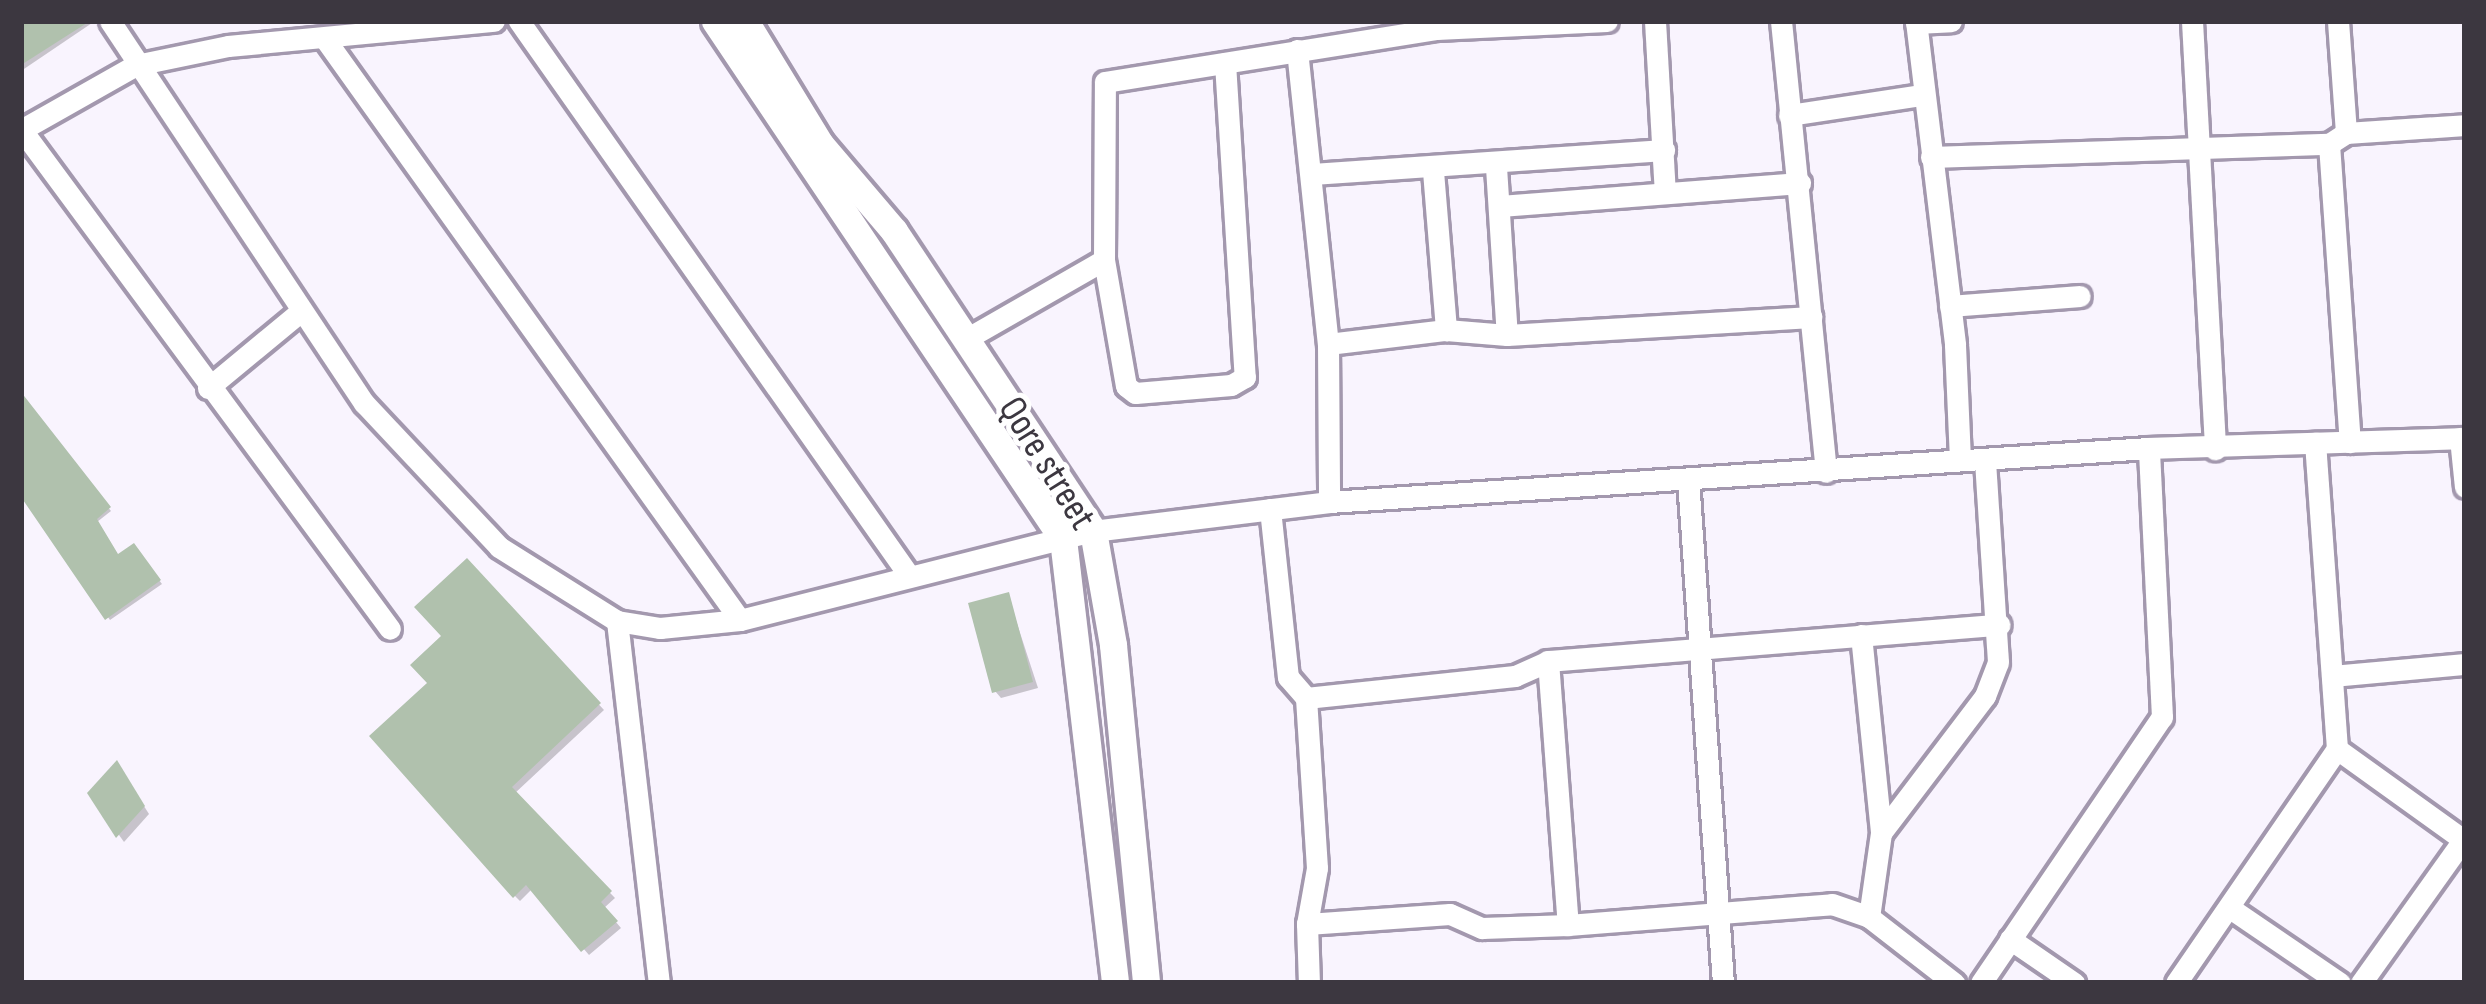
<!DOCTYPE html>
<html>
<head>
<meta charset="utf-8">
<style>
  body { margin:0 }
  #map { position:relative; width:2486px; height:1004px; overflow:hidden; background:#f9f4fe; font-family:"Sofia Sans Condensed",sans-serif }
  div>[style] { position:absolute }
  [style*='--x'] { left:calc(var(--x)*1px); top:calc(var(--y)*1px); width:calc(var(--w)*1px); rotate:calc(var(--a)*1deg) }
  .shadow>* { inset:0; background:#0003 }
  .building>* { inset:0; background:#b0c1ad }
  .roads { filter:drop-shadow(3px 0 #a398ae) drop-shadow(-3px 0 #a398ae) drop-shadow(0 3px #a398ae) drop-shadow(0 -3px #a398ae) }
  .minor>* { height:21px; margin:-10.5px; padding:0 10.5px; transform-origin:10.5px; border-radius:10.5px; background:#fff }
  .tertiary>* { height:27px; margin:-13.5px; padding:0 13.5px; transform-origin:13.5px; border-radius:13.5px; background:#fff }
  span { translate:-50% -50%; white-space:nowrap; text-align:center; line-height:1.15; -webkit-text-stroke:10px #fff; paint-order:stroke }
  .street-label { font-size:39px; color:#3c3740 }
  .frame { position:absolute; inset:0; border:24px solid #3c3740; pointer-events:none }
</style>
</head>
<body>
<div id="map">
  <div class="shadow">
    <i style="clip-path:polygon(21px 21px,95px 21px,21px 71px)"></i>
    <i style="clip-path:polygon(21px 398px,111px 511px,97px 522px,118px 558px,134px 547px,162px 584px,110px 620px,21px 496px)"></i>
    <i style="clip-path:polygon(467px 562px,604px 710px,514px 794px,615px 898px,604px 908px,621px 928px,589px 955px,532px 889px,520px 901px,515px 896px,431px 683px)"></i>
    <i style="clip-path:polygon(1008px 596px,1038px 688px,1001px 698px,995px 691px)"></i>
    <i style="clip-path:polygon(117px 764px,149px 814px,124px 842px,90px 794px)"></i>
  </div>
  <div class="building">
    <i style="clip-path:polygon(21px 21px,90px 21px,21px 65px)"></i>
    <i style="clip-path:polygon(21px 392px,111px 507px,97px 519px,118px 554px,134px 543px,161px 580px,105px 620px,21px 497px)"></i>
    <i style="clip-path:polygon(467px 558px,601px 703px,512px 787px,612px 891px,601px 902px,618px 921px,581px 952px,526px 885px,513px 898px,369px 736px,427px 683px,410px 665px,441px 636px,414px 607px)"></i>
    <i style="clip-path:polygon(1009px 592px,1033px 682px,992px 693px,968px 603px)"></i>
    <i style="clip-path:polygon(117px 760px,145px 806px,116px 838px,87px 793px)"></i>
  </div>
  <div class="roads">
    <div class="minor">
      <i style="--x:110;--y:21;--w:459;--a:56.4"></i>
      <i style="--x:364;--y:403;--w:197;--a:46.8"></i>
      <i style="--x:499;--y:547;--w:139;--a:32.1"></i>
      <i style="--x:617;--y:621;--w:44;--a:9.2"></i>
      <i style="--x:660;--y:628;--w:80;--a:-5.7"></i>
      <i style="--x:740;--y:620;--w:364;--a:-14.2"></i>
      <i style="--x:1093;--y:531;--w:238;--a:-7"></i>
      <i style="--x:1329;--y:502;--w:822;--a:-3.77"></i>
      <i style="--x:2149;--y:448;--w:316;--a:-1.8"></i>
      <i style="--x:519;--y:21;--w:676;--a:54.88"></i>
      <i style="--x:1655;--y:21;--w:171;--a:86.7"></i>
      <i style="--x:1781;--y:21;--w:453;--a:84.3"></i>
      <i style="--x:1916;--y:21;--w:326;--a:83.1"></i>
      <i style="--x:1955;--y:345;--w:114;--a:87.5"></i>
      <i style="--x:2192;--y:21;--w:429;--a:86.9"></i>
      <i style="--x:2338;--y:21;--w:112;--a:85.9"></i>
      <i style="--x:1916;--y:23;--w:35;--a:-3"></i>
      <i style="--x:325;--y:39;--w:714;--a:54.46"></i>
      <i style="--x:1297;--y:50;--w:296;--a:84"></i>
      <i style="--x:1328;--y:344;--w:158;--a:89.6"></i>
      <i style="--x:1225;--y:63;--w:315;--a:86.4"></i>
      <i style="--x:1245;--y:377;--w:16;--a:150"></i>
      <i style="--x:1231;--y:385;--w:96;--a:175.2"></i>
      <i style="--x:1135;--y:393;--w:11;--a:-142"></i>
      <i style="--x:1126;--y:386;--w:128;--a:-99.9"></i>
      <i style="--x:1104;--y:260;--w:178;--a:-89.7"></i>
      <i style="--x:1105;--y:82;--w:335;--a:-9.1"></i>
      <i style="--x:1436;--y:29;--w:171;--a:-2.7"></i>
      <i style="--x:1789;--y:115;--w:134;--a:-8.6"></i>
      <i style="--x:21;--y:129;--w:621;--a:53.57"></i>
      <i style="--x:21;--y:130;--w:132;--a:-29.5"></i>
      <i style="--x:136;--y:65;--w:94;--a:-11.7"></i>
      <i style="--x:228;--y:46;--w:267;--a:-5.4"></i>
      <i style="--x:2329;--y:144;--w:299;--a:86"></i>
      <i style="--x:1931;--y:157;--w:398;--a:-1.9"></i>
      <i style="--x:2329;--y:144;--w:20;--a:-33"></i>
      <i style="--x:2346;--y:133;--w:119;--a:-3.8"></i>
      <i style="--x:1496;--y:167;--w:168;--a:86.3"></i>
      <i style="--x:1433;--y:171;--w:160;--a:85.3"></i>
      <i style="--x:1312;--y:174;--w:353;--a:-3.9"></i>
      <i style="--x:1500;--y:206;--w:301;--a:-4.4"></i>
      <i style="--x:1950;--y:306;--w:130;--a:-4.4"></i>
      <i style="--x:966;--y:339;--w:159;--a:-29.8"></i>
      <i style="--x:1328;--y:344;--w:119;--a:-6.8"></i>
      <i style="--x:1446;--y:330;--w:61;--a:4.7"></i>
      <i style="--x:1507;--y:335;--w:305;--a:-3.4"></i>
      <i style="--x:208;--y:388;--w:121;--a:-39.6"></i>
      <i style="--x:2460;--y:438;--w:49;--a:84.2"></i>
      <i style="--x:1688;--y:479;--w:505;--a:86.03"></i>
      <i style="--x:1270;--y:509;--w:169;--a:83.9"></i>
      <i style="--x:1288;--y:677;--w:28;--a:49"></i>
      <i style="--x:1306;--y:698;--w:170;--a:86.3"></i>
      <i style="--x:1317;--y:868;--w:57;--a:100.1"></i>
      <i style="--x:1307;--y:924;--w:59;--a:88.1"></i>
      <i style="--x:617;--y:621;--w:364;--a:83.4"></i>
      <i style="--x:1861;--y:635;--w:199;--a:84.2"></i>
      <i style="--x:1881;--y:833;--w:85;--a:98.1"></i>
      <i style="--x:1548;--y:661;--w:265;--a:85.7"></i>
      <i style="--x:2332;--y:676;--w:134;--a:-5.2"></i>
      <i style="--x:1306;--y:698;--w:210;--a:-6"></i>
      <i style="--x:1515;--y:676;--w:36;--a:-24"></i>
      <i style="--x:1548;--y:661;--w:453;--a:-4.6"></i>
      <i style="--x:2337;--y:749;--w:158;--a:35.7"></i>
      <i style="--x:1881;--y:833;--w:172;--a:-52.8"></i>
      <i style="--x:1985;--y:696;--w:36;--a:-69"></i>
      <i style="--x:1998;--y:662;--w:203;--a:-93.7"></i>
      <i style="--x:2230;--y:908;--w:133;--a:34.3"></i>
      <i style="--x:1307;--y:924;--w:143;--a:-4"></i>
      <i style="--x:1450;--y:914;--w:35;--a:24"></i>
      <i style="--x:1482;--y:928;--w:86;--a:-2"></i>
      <i style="--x:1568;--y:925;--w:265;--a:-4.5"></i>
      <i style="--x:1832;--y:904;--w:39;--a:19"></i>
      <i style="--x:1869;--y:917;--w:108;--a:37.8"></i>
      <i style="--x:2010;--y:939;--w:78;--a:34.5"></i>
      <i style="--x:1981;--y:983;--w:322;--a:-55.8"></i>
      <i style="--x:2162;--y:717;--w:269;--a:-92.8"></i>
      <i style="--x:2176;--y:983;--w:284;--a:-55.5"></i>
      <i style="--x:2337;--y:749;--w:307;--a:-94.1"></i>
      <i style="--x:2361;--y:983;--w:179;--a:-54.5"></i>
    </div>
    <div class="tertiary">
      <i style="--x:715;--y:21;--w:624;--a:56.11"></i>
      <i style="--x:1063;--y:539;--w:447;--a:83.3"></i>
      <i style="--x:745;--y:21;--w:144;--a:58.6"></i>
      <i style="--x:820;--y:144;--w:114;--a:49.6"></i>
      <i style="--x:894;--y:231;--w:360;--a:56.4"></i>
      <i style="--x:1093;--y:531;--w:116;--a:80"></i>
      <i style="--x:1113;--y:645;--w:340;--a:84.4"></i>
    </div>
  </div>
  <div class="street-label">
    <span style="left:1046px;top:464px;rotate:58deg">Qore street</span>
  </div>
  <div class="frame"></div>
</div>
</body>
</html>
